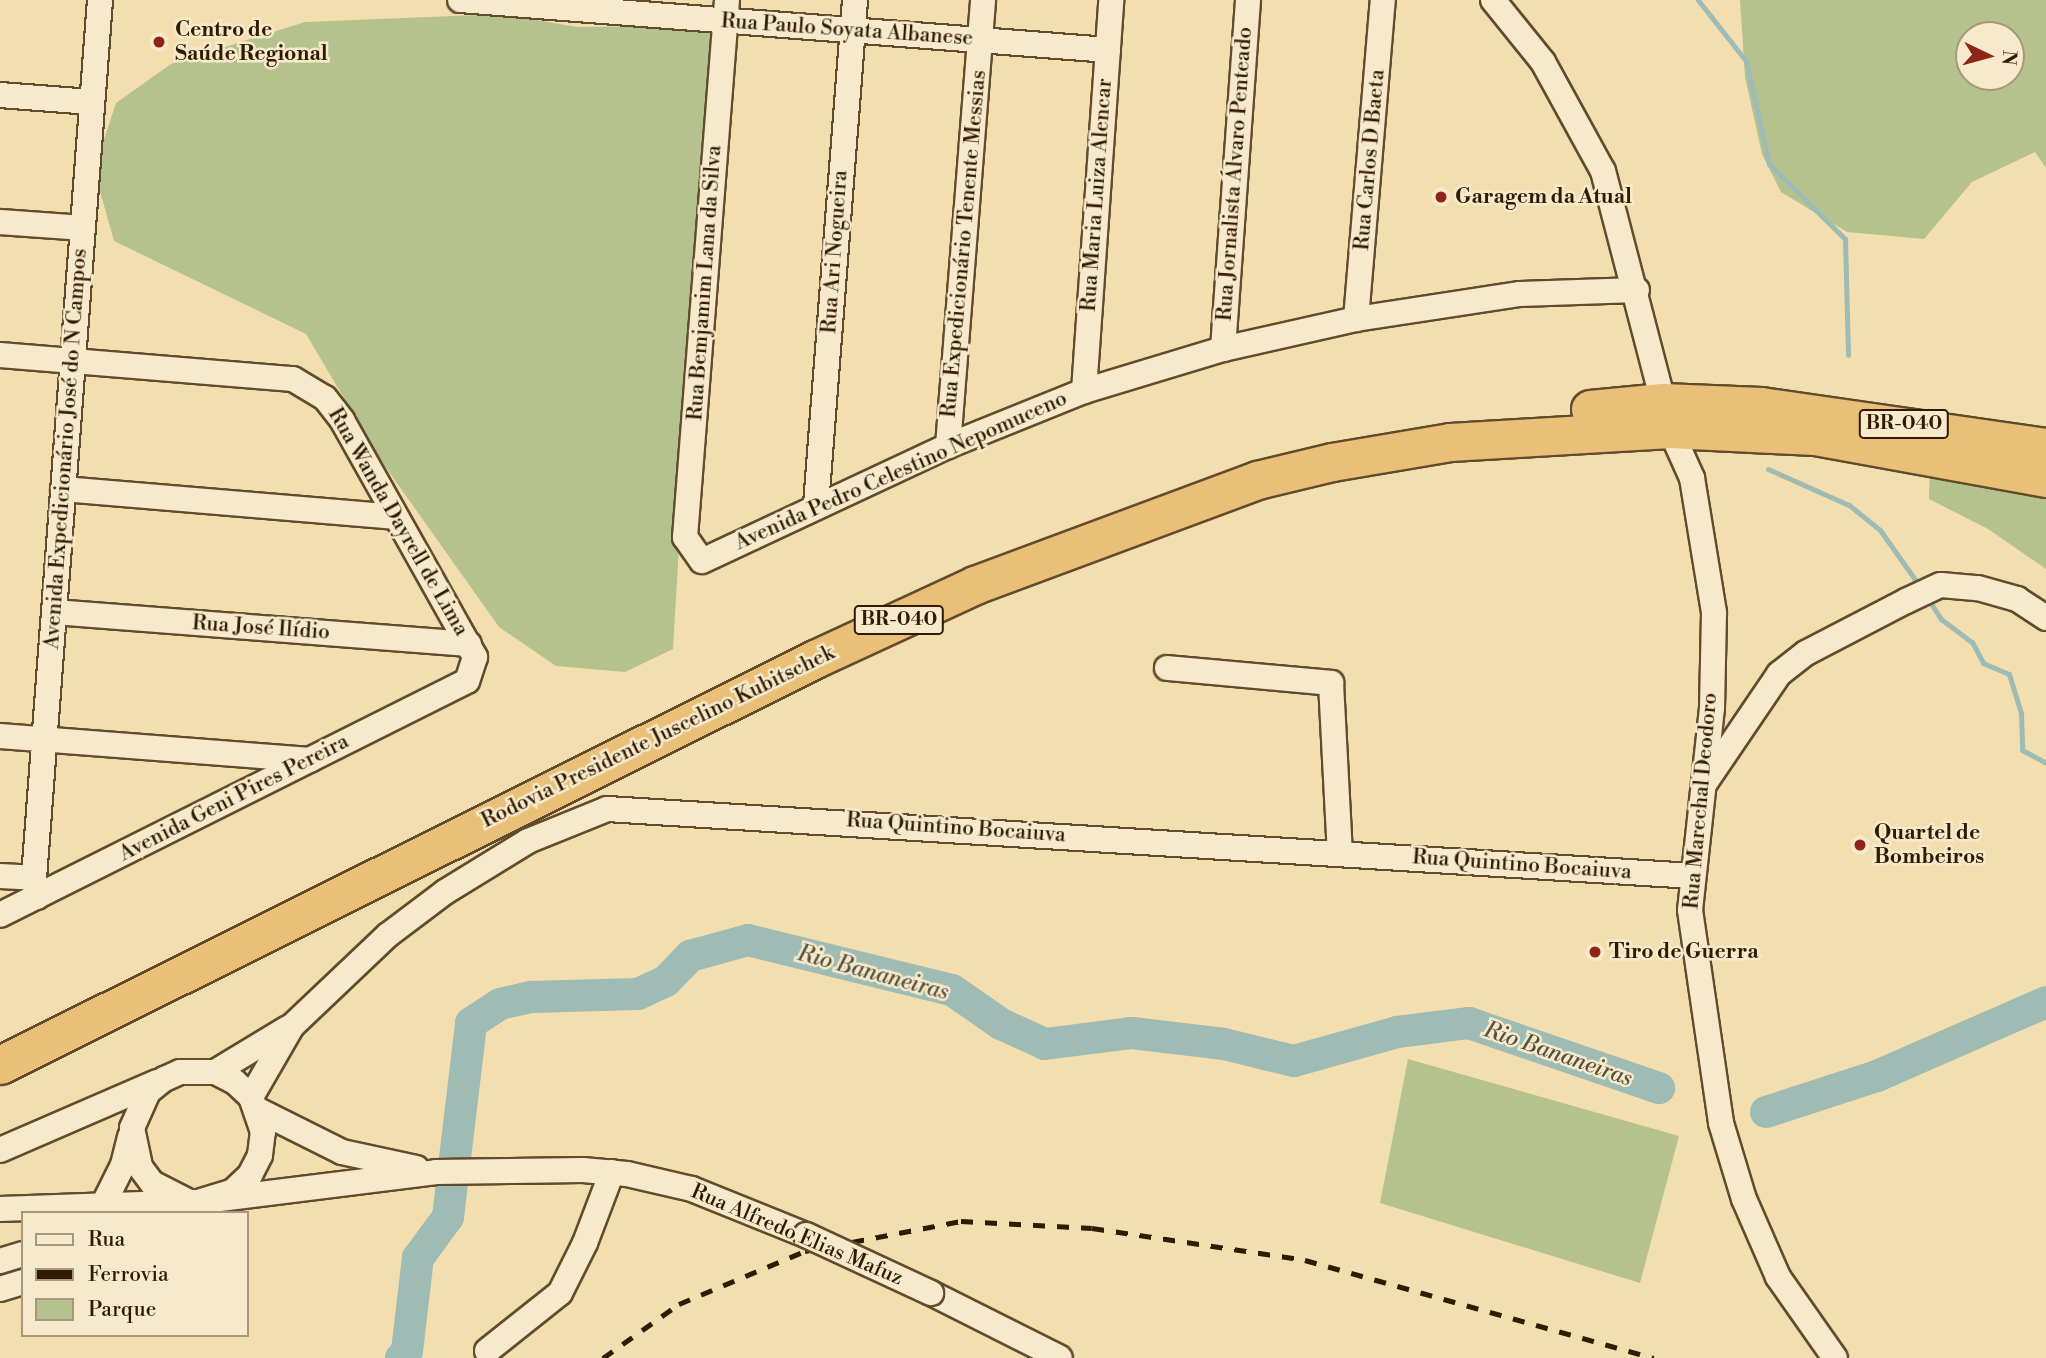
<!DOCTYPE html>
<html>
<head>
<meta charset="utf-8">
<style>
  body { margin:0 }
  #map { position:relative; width:2046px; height:1358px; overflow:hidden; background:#f3deb0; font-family:"Libre Bodoni",serif }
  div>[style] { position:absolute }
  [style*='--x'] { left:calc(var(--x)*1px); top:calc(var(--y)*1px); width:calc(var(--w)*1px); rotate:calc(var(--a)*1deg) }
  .green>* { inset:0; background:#b6c28e }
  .stream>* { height:5px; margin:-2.5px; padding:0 2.5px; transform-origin:2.5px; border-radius:2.5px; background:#9ebbb4 }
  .river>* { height:32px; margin:-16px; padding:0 16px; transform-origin:16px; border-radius:16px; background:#9ebbb4 }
  .roads { filter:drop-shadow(2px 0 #624b2c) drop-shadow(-2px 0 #624b2c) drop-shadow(0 2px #624b2c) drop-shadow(0 -2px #624b2c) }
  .minor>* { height:24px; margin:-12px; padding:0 12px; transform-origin:12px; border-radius:12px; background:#f7eacc }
  .highway>* { height:37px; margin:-18.5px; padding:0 18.5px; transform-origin:18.5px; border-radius:18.5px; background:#eabf78 }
  .rail>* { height:5px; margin-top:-2.5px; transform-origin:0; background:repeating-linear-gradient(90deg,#311a00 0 12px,transparent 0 24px) }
  .bridges { filter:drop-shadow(2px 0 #624b2c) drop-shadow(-2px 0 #624b2c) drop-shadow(0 2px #624b2c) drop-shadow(0 -2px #624b2c) }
  .minor-bridge>* { height:24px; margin:-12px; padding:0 12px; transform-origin:12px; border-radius:12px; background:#f7eacc }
  .dots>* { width:19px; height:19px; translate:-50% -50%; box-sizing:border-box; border:4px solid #f7eacc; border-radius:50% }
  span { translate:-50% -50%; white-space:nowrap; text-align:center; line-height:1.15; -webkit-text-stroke:5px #f7eacc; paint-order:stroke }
  .shield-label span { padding:2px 5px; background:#f7eacc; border:2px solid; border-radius:5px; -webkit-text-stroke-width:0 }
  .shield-label { font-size:19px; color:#311a00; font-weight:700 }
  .poi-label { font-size:21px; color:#311a00; font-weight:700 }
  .left { translate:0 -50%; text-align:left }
  .street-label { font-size:21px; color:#311a00 }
  .water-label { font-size:23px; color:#57523f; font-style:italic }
  .legend { position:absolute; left:21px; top:1211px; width:228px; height:126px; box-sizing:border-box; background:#f7eacc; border:2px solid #a8977a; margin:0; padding:9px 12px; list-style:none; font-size:21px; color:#311a00 }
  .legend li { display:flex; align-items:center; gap:14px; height:35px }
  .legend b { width:35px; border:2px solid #a8977a }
  .north { position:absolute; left:1955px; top:21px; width:70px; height:70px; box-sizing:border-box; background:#f7eacc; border:2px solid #a8977a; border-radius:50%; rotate:95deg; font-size:19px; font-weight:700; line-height:28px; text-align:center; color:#311a00 }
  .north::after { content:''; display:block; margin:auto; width:24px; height:32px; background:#8f2418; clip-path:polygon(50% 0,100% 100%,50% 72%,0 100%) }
</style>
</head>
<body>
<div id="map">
  <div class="green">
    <i style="clip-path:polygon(evenodd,1740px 0,2046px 0,2046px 168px,2035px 152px,1972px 182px,1924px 239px,1847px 232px,1781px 192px,1762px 154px,1745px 77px,1740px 0,2011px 35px,2011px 77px,1969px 77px,1969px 35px,2011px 35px)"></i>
    <i style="clip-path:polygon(503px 14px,577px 27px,711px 26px,713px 91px,693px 306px,673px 649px,625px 672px,556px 666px,499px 627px,382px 462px,306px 334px,114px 241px,94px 170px,116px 103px,171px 64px,305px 22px)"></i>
    <i style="clip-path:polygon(1930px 461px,2046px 488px,2046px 569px,1988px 529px,1929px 499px)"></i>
    <i style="clip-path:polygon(1408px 1059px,1679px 1136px,1640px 1283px,1380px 1203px)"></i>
  </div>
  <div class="stream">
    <i style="--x:1698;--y:0;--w:78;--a:51.8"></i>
    <i style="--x:1746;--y:61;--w:106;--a:77.4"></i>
    <i style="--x:1769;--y:164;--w:107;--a:44.6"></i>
    <i style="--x:1845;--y:239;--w:116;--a:88.5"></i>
    <i style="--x:1768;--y:469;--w:89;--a:24"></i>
    <i style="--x:1849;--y:505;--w:40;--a:39"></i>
    <i style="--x:1880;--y:530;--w:71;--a:54.7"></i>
    <i style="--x:1928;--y:599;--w:24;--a:57"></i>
    <i style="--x:1941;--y:619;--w:39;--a:37"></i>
    <i style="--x:1972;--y:642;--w:24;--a:62"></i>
    <i style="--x:1983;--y:663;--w:28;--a:23"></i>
    <i style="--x:2009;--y:674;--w:41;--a:72.9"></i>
    <i style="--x:2021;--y:713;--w:37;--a:88"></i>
    <i style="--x:2022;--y:750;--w:27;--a:28"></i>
  </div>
  <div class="river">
    <i style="--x:1766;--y:1112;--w:117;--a:-18"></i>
    <i style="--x:1877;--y:1076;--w:184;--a:-23.6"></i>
    <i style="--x:401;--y:1358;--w:9;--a:-49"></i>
    <i style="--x:407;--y:1351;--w:94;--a:-83.3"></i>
    <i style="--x:418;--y:1258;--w:51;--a:-53.8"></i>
    <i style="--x:448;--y:1217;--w:195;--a:-83.2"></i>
    <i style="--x:471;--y:1023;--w:35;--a:-33"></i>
    <i style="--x:500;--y:1004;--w:32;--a:-13"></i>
    <i style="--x:531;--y:997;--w:107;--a:-1.6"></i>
    <i style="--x:638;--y:994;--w:31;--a:-25"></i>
    <i style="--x:666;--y:981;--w:35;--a:-46"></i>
    <i style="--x:690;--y:956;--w:60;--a:-15.4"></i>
    <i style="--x:748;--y:940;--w:210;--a:13.8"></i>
    <i style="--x:952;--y:990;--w:60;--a:34.8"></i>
    <i style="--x:1001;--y:1024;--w:48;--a:24.4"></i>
    <i style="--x:1045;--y:1044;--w:88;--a:-7.2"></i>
    <i style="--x:1132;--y:1033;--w:93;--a:6.8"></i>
    <i style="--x:1224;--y:1044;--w:72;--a:13.7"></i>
    <i style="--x:1294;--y:1061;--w:107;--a:-15.7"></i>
    <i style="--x:1397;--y:1032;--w:73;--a:-7.1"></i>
    <i style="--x:1469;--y:1023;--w:201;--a:18.9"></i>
  </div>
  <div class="roads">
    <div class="minor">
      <i style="--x:460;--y:0;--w:650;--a:4.41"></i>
      <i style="--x:727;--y:0;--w:539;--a:94.47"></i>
      <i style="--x:685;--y:537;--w:29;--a:55"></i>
      <i style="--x:702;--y:561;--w:272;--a:-25.1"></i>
      <i style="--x:948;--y:446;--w:147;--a:-22"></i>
      <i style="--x:1084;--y:391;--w:145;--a:-16.8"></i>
      <i style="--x:1223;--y:349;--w:136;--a:-12.7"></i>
      <i style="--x:1356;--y:319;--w:166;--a:-8.7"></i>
      <i style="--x:1520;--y:294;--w:117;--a:-2"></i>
      <i style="--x:1493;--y:0;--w:80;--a:51.1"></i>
      <i style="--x:1543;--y:62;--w:124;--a:61.2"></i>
      <i style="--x:1603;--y:171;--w:239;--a:75.4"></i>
      <i style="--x:0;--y:95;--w:92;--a:4.4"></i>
      <i style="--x:0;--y:222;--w:83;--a:4.1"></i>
      <i style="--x:1356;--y:319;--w:320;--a:-85.2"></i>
      <i style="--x:1223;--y:349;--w:350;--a:-85.9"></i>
      <i style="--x:0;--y:355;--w:294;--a:4.7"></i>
      <i style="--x:293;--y:379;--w:37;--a:31"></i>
      <i style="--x:325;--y:398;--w:28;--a:52"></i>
      <i style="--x:342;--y:420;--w:272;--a:60.7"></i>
      <i style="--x:475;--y:657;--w:25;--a:108"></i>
      <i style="--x:467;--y:681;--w:522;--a:153.39"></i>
      <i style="--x:1084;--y:391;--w:392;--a:-86"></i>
      <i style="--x:1670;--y:429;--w:54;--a:65.8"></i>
      <i style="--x:1692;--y:478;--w:137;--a:80.7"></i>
      <i style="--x:1714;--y:613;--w:95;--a:91.2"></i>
      <i style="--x:1712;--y:708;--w:203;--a:96.2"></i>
      <i style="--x:1690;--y:910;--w:215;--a:81.7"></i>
      <i style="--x:1721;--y:1123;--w:79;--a:73.2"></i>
      <i style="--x:1744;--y:1199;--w:85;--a:66.4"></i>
      <i style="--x:1778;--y:1277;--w:99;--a:54.9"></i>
      <i style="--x:948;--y:446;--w:447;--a:-85.5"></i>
      <i style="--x:63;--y:489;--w:332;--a:4.8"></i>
      <i style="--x:816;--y:505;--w:507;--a:-85.58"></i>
      <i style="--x:54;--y:612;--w:416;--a:4.4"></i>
      <i style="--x:1167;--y:668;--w:165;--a:5.2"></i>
      <i style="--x:1331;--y:683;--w:170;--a:87"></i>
      <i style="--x:0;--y:736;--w:311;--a:4.4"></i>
      <i style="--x:1705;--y:783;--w:132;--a:-55.8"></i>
      <i style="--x:1779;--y:674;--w:34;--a:-38"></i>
      <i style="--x:1806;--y:653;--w:113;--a:-27.5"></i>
      <i style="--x:1906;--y:601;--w:38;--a:-25"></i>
      <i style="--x:1941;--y:585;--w:37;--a:5"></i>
      <i style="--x:1978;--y:588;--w:41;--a:15.8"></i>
      <i style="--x:2017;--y:599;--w:35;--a:33"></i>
      <i style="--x:0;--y:876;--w:34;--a:3"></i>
      <i style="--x:37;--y:897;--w:19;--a:-99"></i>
      <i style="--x:34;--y:878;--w:880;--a:-85.7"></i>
      <i style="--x:215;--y:1072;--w:85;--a:-31.1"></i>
      <i style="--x:251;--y:1097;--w:82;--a:-60"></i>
      <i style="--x:292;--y:1026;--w:132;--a:-43.5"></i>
      <i style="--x:388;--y:935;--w:71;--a:-37"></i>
      <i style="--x:445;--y:892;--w:97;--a:-31.6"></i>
      <i style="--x:528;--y:841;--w:85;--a:-22.1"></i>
      <i style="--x:607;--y:809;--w:1087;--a:3.53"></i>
      <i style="--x:258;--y:1110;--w:94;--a:26.6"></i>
      <i style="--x:342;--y:1152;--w:76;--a:12.2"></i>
      <i style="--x:0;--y:1150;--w:171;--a:-23.4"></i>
      <i style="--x:212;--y:1200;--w:226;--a:-7.1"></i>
      <i style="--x:436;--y:1172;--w:147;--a:-0.8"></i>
      <i style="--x:583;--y:1170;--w:44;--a:5.2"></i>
      <i style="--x:627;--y:1174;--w:67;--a:13"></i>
      <i style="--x:692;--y:1189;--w:123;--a:22"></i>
      <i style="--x:0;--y:1209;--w:198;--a:-2"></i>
      <i style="--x:198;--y:1202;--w:37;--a:-17"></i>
      <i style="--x:233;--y:1191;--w:23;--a:-43"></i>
      <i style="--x:250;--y:1175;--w:22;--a:-63"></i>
      <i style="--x:260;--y:1155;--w:23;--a:-83"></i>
      <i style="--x:263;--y:1132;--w:37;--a:-109"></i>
      <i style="--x:251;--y:1097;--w:22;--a:-137"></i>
      <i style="--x:235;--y:1082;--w:22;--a:-153"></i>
      <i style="--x:215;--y:1072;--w:35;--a:180"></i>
      <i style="--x:180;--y:1072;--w:17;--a:156"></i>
      <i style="--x:164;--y:1079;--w:21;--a:141"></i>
      <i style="--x:148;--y:1092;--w:39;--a:114"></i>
      <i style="--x:132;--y:1128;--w:40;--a:78"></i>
      <i style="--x:140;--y:1167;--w:20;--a:53"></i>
      <i style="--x:152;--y:1183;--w:39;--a:27"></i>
      <i style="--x:99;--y:1213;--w:54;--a:-63.4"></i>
      <i style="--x:123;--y:1165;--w:29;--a:-76"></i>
      <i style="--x:0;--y:1261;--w:24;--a:-17"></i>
      <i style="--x:0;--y:1289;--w:24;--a:-17"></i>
      <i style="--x:931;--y:1293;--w:144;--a:26.7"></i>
      <i style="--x:487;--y:1351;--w:93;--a:-38.5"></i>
      <i style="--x:560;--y:1293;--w:56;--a:-63.4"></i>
      <i style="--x:585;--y:1243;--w:76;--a:-69.2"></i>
    </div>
    <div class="highway">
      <i style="--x:1590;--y:409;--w:73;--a:-5.5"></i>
      <i style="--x:1663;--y:402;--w:98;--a:2.3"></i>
      <i style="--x:1761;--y:406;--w:288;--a:8.2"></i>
      <i style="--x:0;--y:1065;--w:911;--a:-26.48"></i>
      <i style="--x:815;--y:659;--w:176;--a:-24.8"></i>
      <i style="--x:975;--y:585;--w:301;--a:-20.4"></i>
      <i style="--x:1257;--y:480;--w:77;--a:-13.5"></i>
      <i style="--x:1332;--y:462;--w:120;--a:-9.6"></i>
      <i style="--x:1450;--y:442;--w:220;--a:-3.4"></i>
      <i style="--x:1670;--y:429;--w:145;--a:2.8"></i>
      <i style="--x:1815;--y:436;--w:235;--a:10.3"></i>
    </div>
  </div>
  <div class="rail">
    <i style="--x:603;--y:1358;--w:93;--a:-35.4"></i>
    <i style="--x:679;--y:1304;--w:137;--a:-22.8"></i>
    <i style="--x:805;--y:1251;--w:159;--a:-10.9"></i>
    <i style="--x:961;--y:1221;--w:131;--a:3.1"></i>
    <i style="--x:1092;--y:1228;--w:215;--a:8.5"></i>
    <i style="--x:1305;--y:1260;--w:362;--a:15.7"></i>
  </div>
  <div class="bridges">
    <div class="minor-bridge">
      <i style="--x:806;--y:1235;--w:138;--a:24.9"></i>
    </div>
  </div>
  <div class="dots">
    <i style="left:159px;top:42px;background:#8f2418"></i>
    <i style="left:1441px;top:197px;background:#8f2418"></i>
    <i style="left:1860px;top:845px;background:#8f2418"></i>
    <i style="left:1595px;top:952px;background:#8f2418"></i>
  </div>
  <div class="shield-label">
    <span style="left:1904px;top:424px">BR-040</span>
    <span style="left:899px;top:620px">BR-040</span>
  </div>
  <div class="poi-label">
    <span class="left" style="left:175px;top:42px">Centro de<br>Saúde Regional</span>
    <span class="left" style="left:1455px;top:197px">Garagem da Atual</span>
    <span class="left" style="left:1874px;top:845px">Quartel de<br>Bombeiros</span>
    <span class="left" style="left:1609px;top:952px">Tiro de Guerra</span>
  </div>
  <div class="street-label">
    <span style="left:847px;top:30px;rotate:4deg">Rua Paulo Soyata Albanese</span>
    <span style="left:1370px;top:160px;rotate:-85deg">Rua Carlos D Baeta</span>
    <span style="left:1235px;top:174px;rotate:-86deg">Rua Jornalista Álvaro Penteado</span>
    <span style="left:1097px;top:195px;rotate:-86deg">Rua Maria Luiza Alencar</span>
    <span style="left:964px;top:244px;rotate:-85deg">Rua Expedicionário Tenente Messias</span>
    <span style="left:835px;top:252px;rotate:-86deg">Rua Ari Nogueira</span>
    <span style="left:705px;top:283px;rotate:-86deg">Rua Bemjamim Lana da Silva</span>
    <span style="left:66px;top:449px;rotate:-86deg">Avenida Expedicionário José do N Campos</span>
    <span style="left:901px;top:471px;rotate:-24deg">Avenida Pedro Celestino Nepomuceno</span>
    <span style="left:398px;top:522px;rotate:60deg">Rua Wanda Dayrell de Lima</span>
    <span style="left:261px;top:628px;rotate:4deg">Rua José Ilídio</span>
    <span style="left:658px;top:737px;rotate:-26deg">Rodovia Presidente Juscelino Kubitschek</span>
    <span style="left:234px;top:798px;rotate:-27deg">Avenida Geni Pires Pereira</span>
    <span style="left:1701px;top:801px;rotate:-85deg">Rua Marechal Deodoro</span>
    <span style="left:956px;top:828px;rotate:4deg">Rua Quintino Bocaiuva</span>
    <span style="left:1522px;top:865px;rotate:4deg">Rua Quintino Bocaiuva</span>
    <span style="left:797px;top:1235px;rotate:23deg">Rua Alfredo Elias Mafuz</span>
  </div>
  <div class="water-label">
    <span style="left:873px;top:973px;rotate:15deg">Rio Bananeiras</span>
    <span style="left:1558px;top:1054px;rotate:19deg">Rio Bananeiras</span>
  </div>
  <ul class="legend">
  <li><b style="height:9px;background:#f7eacc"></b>Rua</li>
  <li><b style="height:9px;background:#311a00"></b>Ferrovia</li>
  <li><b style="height:19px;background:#b6c28e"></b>Parque</li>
  </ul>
  <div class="north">N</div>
</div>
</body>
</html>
